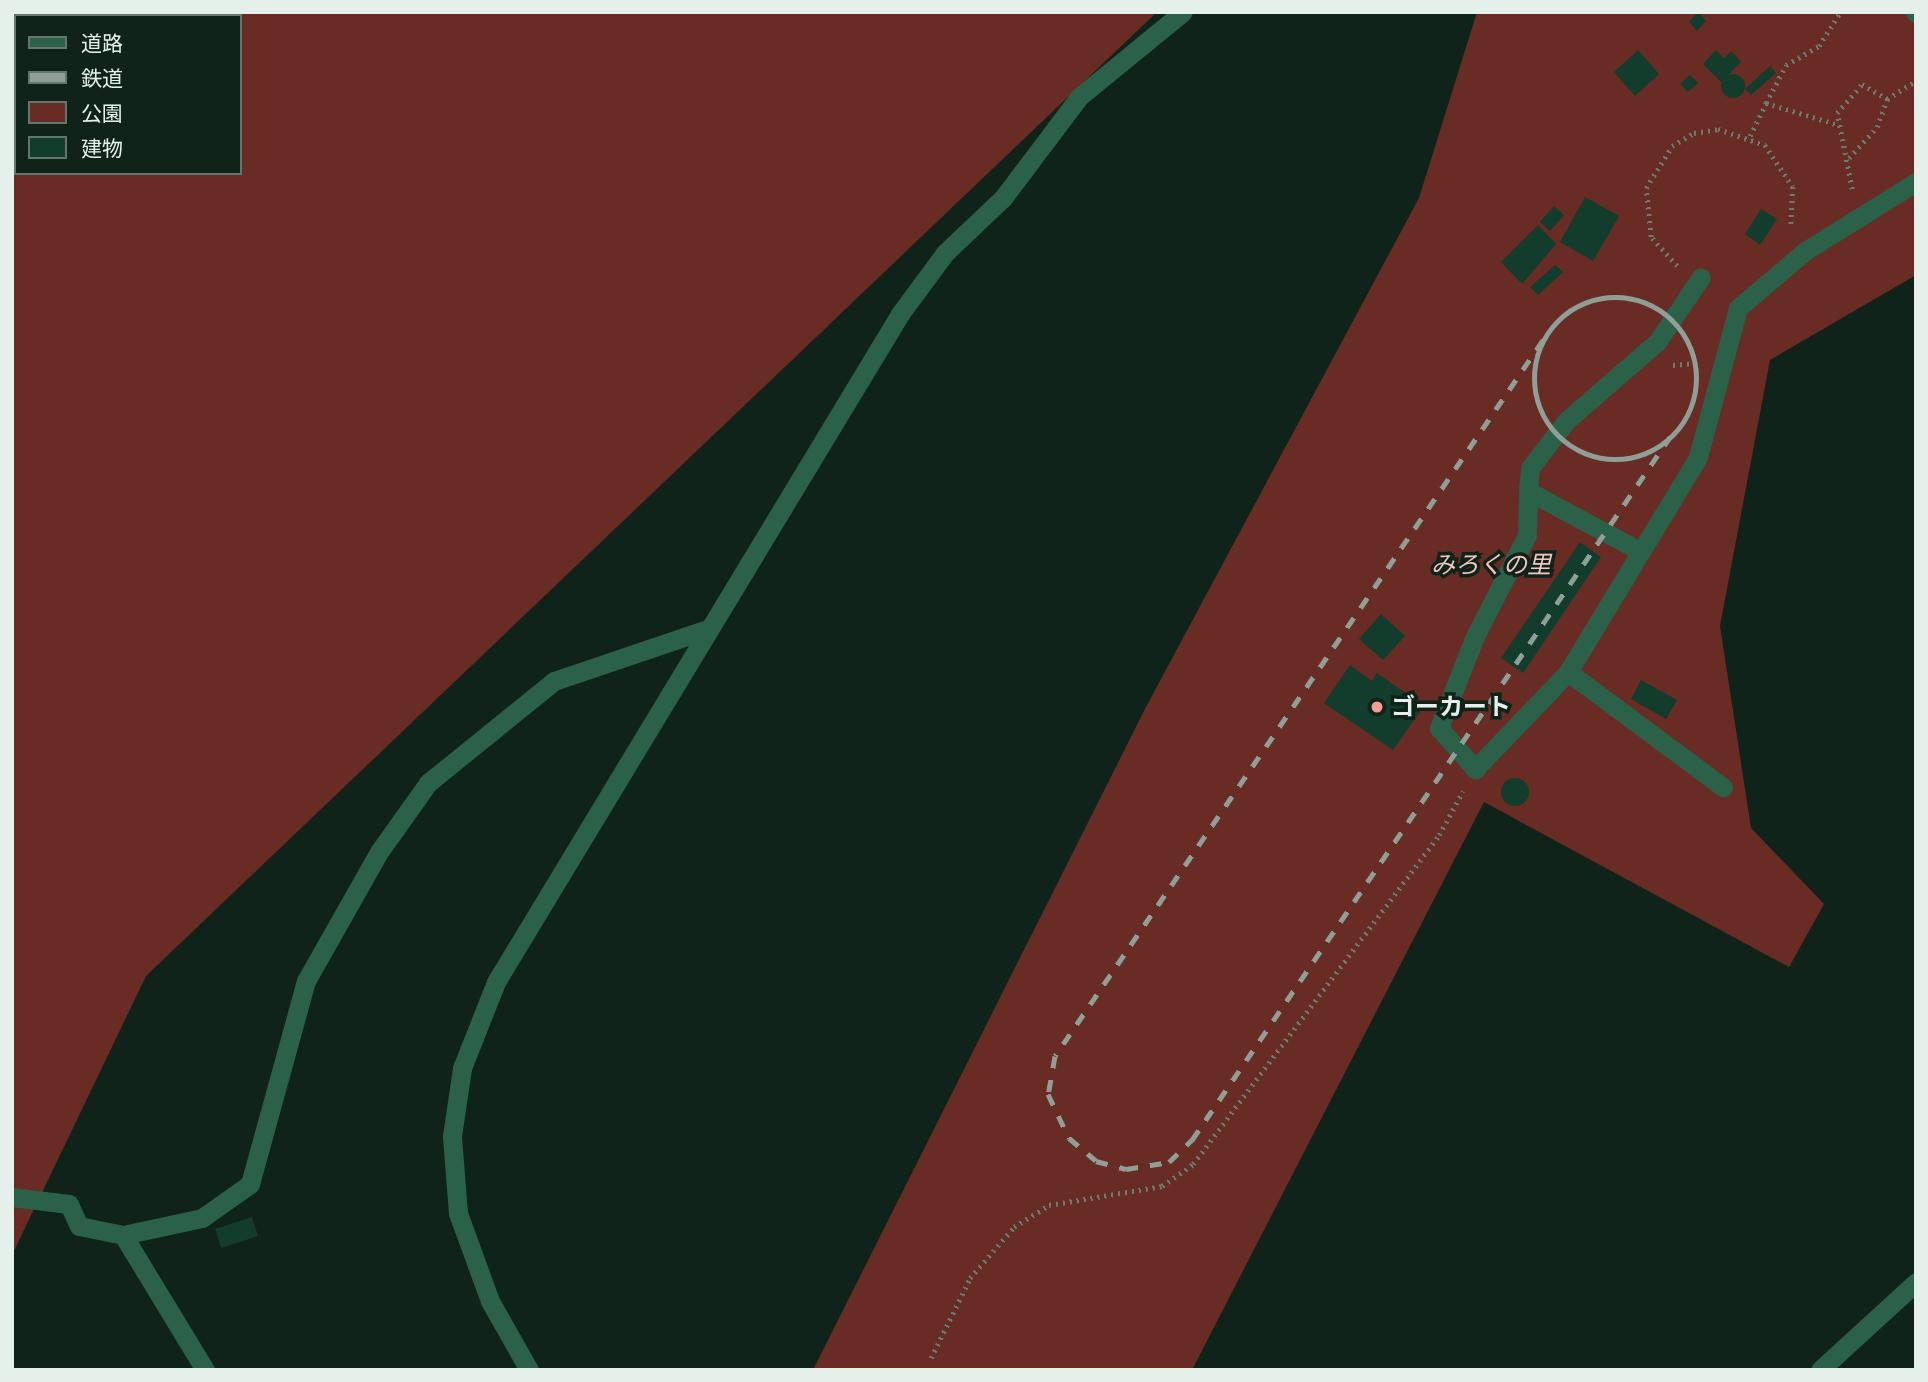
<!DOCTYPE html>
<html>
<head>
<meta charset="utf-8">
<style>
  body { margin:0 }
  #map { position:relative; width:1928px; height:1382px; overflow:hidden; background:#0f231a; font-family:"Source Serif 4","Noto Sans JP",serif }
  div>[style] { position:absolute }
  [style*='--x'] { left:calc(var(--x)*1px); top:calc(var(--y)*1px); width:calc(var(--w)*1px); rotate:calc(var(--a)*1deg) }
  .green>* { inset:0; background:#682c24 }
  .building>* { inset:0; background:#123c2b }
  .round { border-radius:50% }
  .path>* { height:4.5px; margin-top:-2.25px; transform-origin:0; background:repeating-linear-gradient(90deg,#6b7c73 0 2px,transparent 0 7px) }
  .service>* { height:19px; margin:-9.5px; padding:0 9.5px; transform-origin:9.5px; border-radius:9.5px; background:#2b6049 }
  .pedestrian>* { height:19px; margin:-9.5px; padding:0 9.5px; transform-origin:9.5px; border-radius:9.5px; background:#2b6049 }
  .minor>* { height:19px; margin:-9.5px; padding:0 9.5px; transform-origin:9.5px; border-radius:9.5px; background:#2b6049 }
  .rail>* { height:5px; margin-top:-2.5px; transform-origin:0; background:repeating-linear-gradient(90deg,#8f9e96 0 12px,transparent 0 24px) }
  .rail>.ring { margin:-2.5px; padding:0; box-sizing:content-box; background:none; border:5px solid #8f9e96; border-radius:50% }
  .dots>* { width:19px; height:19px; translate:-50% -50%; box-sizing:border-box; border:4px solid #0f231a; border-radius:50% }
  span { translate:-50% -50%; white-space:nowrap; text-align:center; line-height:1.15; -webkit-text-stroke:7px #0f231a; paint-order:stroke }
  .park-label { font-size:24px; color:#f1c7bf; font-style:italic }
  .poi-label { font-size:24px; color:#e4f0e9; font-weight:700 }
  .left { translate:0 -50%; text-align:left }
  .frame { position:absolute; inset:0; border:14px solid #e4f0e9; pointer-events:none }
  .legend { position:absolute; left:14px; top:14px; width:228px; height:161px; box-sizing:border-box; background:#0f231a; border:2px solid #64756d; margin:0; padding:9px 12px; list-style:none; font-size:21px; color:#e4f0e9 }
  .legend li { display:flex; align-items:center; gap:14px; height:35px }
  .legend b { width:35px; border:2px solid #64756d }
</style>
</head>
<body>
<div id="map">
  <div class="green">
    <i style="clip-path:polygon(evenodd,12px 12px,1157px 12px,146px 976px,12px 1255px,12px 12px,16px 16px,240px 16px,240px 173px,16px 173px,16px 16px)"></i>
    <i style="clip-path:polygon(1477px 12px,1916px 12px,1916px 275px,1770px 360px,1720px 626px,1751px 828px,1824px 904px,1789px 967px,1484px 802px,1192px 1370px,813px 1370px,1146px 707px,1419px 198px)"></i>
  </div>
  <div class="building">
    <i style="clip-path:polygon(1698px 12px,1706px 21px,1697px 31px,1689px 22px)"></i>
    <i style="clip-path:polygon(1638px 50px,1659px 74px,1635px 96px,1614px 72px)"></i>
    <i style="clip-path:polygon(1716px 50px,1724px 58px,1731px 51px,1741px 62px,1721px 82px,1703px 64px)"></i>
    <i style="clip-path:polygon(1770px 66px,1776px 73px,1751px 95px,1745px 89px)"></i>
    <i class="round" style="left:1721px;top:74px;width:24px;height:24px"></i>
    <i style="clip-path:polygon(1690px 75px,1698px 83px,1688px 92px,1680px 84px)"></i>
    <i style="clip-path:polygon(1585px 197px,1619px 216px,1593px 261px,1560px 242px)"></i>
    <i style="clip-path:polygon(1554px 206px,1564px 215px,1550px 231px,1540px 222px)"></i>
    <i style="clip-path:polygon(1761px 209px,1777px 219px,1760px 245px,1745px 234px)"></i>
    <i style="clip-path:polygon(1538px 225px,1556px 244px,1522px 284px,1501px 262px)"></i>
    <i style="clip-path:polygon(1555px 265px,1563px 272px,1538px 295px,1530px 287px)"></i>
    <i style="clip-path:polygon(1580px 542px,1601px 557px,1523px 673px,1501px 658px)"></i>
    <i style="clip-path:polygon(1381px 614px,1405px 636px,1383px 660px,1359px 639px)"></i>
    <i style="clip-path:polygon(1350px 665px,1372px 681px,1377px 673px,1424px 706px,1393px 750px,1324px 703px)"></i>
    <i style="clip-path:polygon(1641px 680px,1677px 700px,1666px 719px,1631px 699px)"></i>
    <i class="round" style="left:1501px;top:778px;width:28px;height:28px"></i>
    <i style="clip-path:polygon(252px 1217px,258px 1236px,221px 1248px,215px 1229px)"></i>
  </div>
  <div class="path">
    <i style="--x:1766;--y:103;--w:43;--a:-62.2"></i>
    <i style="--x:1786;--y:65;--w:38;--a:-30"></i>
    <i style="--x:1819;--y:46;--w:40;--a:-58"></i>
    <i style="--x:1750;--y:136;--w:37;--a:-64"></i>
    <i style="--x:1766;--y:103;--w:76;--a:16.8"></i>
    <i style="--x:1849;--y:158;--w:42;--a:-47.9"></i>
    <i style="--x:1877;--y:127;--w:30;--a:-70"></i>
    <i style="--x:1852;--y:189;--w:77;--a:-101.2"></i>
    <i style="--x:1837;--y:113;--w:38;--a:-49"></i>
    <i style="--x:1862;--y:84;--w:29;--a:31"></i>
    <i style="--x:1887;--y:99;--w:34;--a:-32"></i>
    <i style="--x:1677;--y:266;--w:39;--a:-132"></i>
    <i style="--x:1651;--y:237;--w:49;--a:-95.8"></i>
    <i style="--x:1646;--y:188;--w:49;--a:-58.2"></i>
    <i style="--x:1672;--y:146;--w:26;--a:-31"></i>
    <i style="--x:1694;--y:133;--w:24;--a:-9"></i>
    <i style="--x:1718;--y:129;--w:50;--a:18.8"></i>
    <i style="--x:1765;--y:145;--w:50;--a:56.3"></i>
    <i style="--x:1793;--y:187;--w:39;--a:93"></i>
    <i style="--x:1673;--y:365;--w:23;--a:-5"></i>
    <i style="--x:931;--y:1358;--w:89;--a:-64"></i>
    <i style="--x:970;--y:1278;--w:67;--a:-49.2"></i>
    <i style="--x:1014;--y:1227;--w:41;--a:-32.2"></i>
    <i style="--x:1049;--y:1205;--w:115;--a:-9.5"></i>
    <i style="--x:1162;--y:1186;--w:38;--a:-35"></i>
    <i style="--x:1193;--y:1164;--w:411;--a:-53.2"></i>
    <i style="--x:1439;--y:835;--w:50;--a:-61.4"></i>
  </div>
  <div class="service">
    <i style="--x:12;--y:1197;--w:57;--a:7"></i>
    <i style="--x:69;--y:1204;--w:24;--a:66"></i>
    <i style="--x:79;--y:1226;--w:45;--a:11.6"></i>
    <i style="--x:123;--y:1235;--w:81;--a:-12.1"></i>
    <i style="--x:202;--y:1218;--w:59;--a:-35.3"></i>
    <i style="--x:250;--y:1184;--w:211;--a:-74.6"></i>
    <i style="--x:306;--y:981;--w:148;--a:-60.5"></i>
    <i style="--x:379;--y:852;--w:85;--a:-54.6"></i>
    <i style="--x:428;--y:783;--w:162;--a:-39"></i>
    <i style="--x:554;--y:681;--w:159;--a:-18.7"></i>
  </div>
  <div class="pedestrian">
    <i style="--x:1915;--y:12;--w:1;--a:45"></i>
    <i style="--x:1528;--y:491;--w:44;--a:91.3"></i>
    <i style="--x:1527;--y:535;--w:114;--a:117.2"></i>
    <i style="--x:1475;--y:636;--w:99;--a:111.4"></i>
    <i style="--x:1439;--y:728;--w:55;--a:48.7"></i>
    <i style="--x:1475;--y:769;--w:134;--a:-46.2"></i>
    <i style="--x:1568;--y:672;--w:251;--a:-58.8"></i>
    <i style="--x:1698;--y:457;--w:154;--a:-75"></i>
    <i style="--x:1738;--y:308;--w:88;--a:-40.4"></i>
    <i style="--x:1805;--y:251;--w:131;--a:-31.9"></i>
    <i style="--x:1638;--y:550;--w:125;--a:-151.8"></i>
    <i style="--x:1528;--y:491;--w:23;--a:-85"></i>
    <i style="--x:1530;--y:468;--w:59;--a:-52.5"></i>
    <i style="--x:1566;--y:421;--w:121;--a:-41"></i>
    <i style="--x:1657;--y:342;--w:78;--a:-55.9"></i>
    <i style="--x:1568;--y:672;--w:193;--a:36.6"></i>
  </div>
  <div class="minor">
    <i style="--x:123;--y:1235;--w:158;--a:58.7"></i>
    <i style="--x:529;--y:1370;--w:79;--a:-119.5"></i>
    <i style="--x:490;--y:1301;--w:94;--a:-110"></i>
    <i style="--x:458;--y:1213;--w:77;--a:-94.5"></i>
    <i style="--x:452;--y:1136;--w:69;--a:-81.6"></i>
    <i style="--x:462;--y:1068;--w:92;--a:-68.4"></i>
    <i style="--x:496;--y:982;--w:781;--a:-58.83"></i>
    <i style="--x:900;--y:314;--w:76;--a:-53.6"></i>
    <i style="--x:945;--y:253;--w:80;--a:-43.5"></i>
    <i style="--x:1003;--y:198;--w:126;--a:-53"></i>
    <i style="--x:1079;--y:97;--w:134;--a:-39.3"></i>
    <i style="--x:1820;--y:1370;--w:130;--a:-42.5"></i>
  </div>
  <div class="rail">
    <i class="ring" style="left:1534px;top:297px;width:157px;height:157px"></i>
    <i style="--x:1543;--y:340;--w:866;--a:124.28"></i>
    <i style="--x:1055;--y:1056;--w:39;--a:100"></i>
    <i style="--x:1048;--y:1094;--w:49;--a:64.5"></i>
    <i style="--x:1069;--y:1138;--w:35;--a:40"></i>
    <i style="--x:1096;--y:1161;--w:31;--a:15"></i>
    <i style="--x:1126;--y:1169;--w:44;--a:-9.2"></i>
    <i style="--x:1169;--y:1162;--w:32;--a:-44"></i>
    <i style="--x:1192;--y:1140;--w:850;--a:-55.79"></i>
  </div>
  <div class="dots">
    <i style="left:1377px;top:707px;background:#f59d8f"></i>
  </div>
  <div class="park-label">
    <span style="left:1491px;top:565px">みろくの里</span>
  </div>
  <div class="poi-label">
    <span class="left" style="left:1391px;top:707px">ゴーカート</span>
  </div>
  <div class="frame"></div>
  <ul class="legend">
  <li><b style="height:9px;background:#2b6049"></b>道路</li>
  <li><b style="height:9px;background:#8f9e96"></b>鉄道</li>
  <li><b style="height:19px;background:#682c24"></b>公園</li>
  <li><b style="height:19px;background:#123c2b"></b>建物</li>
  </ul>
</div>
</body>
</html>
